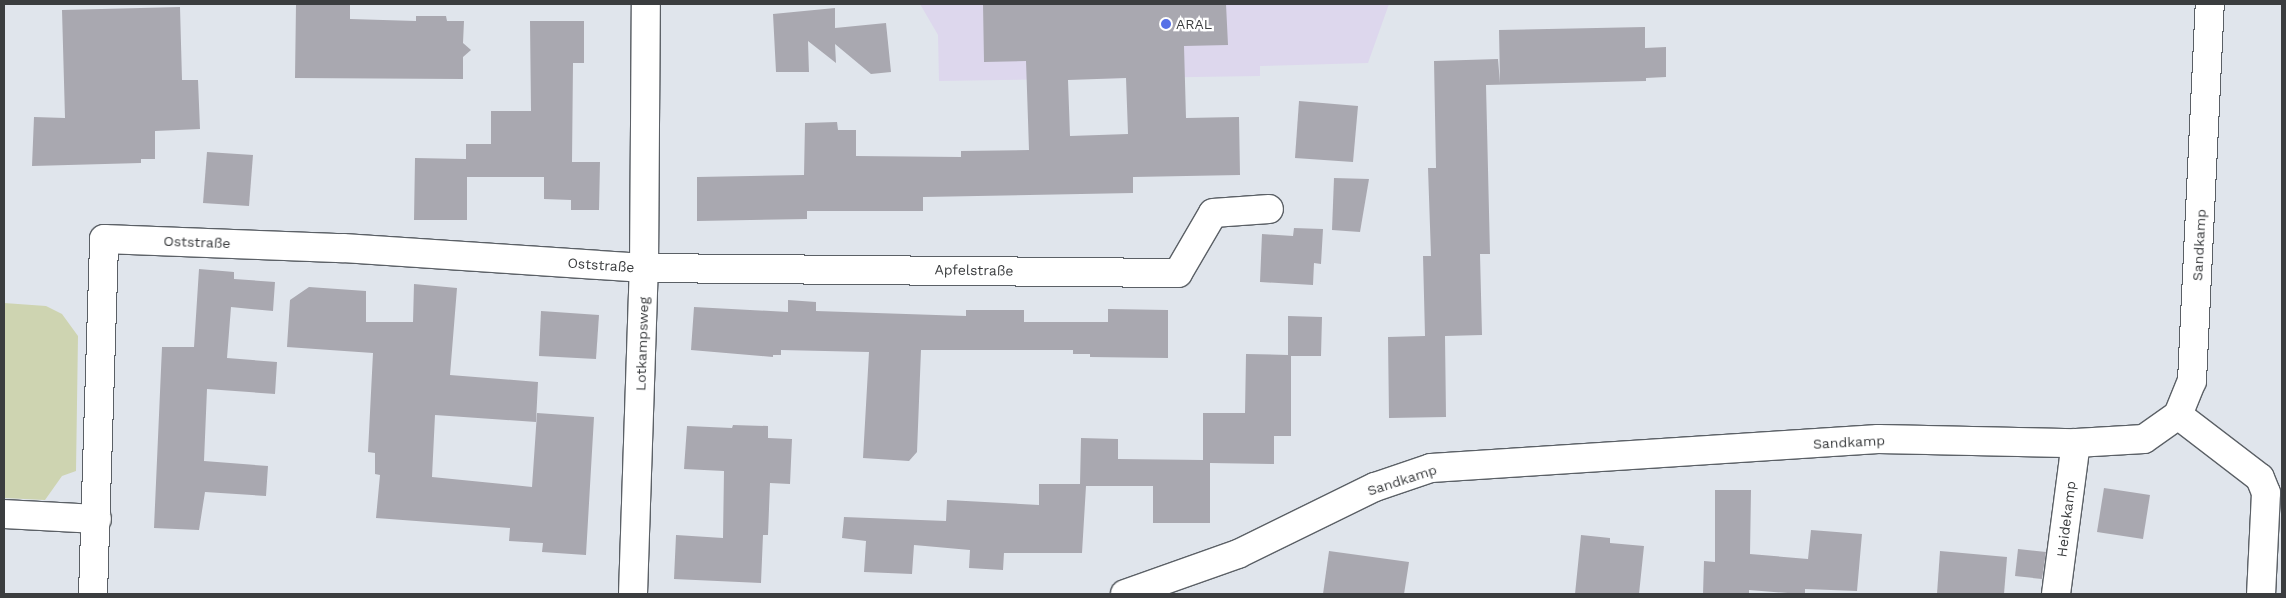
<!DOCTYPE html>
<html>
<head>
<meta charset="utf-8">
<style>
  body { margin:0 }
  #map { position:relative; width:2286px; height:598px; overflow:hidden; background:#e0e5ec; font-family:"Work Sans",sans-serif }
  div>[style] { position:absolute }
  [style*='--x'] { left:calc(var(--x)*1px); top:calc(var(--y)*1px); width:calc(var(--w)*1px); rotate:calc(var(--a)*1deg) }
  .commercial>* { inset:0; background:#ddd7ed }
  .green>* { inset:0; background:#ced4b1 }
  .building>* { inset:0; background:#a9a8b0 }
  .roads { filter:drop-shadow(1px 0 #5b6066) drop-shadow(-1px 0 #5b6066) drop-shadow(0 1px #5b6066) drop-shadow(0 -1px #5b6066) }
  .minor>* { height:28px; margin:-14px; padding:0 14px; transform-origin:14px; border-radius:14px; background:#fff }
  .dots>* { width:14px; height:14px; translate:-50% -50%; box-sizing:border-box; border:2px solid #fff; border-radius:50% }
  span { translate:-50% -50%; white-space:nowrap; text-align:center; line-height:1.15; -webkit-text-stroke:4.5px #fff; paint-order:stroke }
  .poi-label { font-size:14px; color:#3b3d3f }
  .left { translate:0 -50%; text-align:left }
  .street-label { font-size:14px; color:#3b3d3f }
  .frame { position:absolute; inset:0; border:5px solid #3b3d3f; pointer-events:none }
</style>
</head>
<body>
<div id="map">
  <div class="commercial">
    <i style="clip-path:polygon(920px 4px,1389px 4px,1368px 63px,1260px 66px,1260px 76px,939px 81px,938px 35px)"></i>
  </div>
  <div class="green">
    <i style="clip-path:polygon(4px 303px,46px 306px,62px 314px,78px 336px,76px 471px,62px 476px,45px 500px,4px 498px)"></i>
  </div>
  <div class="building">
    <i style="clip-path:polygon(296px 4px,350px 4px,350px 19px,416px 21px,416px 16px,446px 16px,447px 21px,464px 21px,463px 43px,471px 50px,463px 57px,463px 79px,295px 78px)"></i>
    <i style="clip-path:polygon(evenodd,983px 4px,1226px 4px,1228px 45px,1184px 46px,1186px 118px,1239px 117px,1240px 175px,1133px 177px,1133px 193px,923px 197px,923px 211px,807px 211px,807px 219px,697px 221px,697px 177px,804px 175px,805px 123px,837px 122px,838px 130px,856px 130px,856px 156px,961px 157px,961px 151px,1029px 150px,1026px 61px,984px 62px,983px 4px,1126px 78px,1128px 134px,1070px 136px,1068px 80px,1126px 78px)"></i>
    <i style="clip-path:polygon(180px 7px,182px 80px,198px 80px,200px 129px,155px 131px,155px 159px,141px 159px,141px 163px,32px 166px,34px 117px,65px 118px,62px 10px)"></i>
    <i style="clip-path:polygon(835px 8px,835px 28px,886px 23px,891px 72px,871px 74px,835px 44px,836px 63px,808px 41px,809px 72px,776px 72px,773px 14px)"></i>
    <i style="clip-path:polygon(530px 21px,584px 21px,584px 63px,573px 63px,572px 162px,600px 162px,599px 210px,571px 210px,571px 200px,544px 199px,544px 177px,467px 177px,467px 220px,414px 220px,415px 158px,466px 159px,466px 144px,491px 144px,491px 111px,531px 111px)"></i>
    <i style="clip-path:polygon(1645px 27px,1645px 48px,1666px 47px,1666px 77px,1646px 78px,1646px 81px,1486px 85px,1490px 254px,1480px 254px,1482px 335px,1445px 336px,1446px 417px,1389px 418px,1388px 337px,1425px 336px,1423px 256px,1431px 256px,1428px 168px,1436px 168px,1434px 61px,1498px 59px,1500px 83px,1499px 30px)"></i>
    <i style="clip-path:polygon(1299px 101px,1358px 106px,1353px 162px,1295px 158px)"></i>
    <i style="clip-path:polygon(207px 152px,253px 155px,249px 206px,203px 203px)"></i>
    <i style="clip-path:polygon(1334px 178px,1369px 179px,1360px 232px,1332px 230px)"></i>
    <i style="clip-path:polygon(1294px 228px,1323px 229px,1321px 264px,1314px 263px,1313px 285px,1260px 282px,1262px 234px,1293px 236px)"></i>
    <i style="clip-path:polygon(199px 269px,234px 272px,234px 279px,275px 282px,273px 311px,231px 307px,227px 358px,277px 362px,275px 394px,207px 389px,204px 461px,268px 466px,266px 496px,205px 492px,199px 530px,154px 528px,162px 347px,194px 347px)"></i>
    <i style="clip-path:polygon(414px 284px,457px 288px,450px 375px,538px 382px,536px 422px,435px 415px,432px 477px,532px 487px,537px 413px,594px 417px,586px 555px,542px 552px,543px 543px,509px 541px,510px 528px,376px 518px,380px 475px,375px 474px,375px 453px,368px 452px,373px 353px,287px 347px,290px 300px,309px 287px,366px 291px,366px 322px,413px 322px)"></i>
    <i style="clip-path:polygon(788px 300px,816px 302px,816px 311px,966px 316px,966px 310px,1024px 310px,1024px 322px,1108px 322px,1108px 309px,1168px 310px,1168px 358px,1090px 357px,1090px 354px,1073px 354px,1073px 350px,921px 350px,917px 452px,909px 461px,863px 458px,869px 352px,781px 350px,781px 355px,773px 355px,773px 357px,691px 350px,694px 307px,788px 312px)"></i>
    <i style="clip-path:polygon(541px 311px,599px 315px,596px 359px,539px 356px)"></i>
    <i style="clip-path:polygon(1288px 316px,1322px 317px,1321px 356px,1291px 356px,1291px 436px,1274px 436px,1274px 464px,1210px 463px,1210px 523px,1153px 523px,1153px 486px,1086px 486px,1082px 553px,1004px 553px,1003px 570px,969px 568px,970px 550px,914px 545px,912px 574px,864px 572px,866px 541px,842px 538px,844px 517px,946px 521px,947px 500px,1039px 505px,1039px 484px,1080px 484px,1081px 438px,1118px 439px,1118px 459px,1203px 460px,1203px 413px,1245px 413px,1246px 354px,1288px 355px)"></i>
    <i style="clip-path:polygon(733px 425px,768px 426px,768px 438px,792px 439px,790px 484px,770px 483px,768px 535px,763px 535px,761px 583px,674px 579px,676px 535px,723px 538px,724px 471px,684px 469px,687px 426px,732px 428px)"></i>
    <i style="clip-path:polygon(2104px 488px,2150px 495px,2143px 539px,2097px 532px)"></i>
    <i style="clip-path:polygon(1715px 490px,1751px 490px,1750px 554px,1808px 559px,1811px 530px,1862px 534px,1857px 591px,1805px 589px,1805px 594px,1801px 594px,1749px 590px,1749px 594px,1703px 594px,1704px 561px,1715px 562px)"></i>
    <i style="clip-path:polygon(1581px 535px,1610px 538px,1610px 543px,1644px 546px,1639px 594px,1575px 594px)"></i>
    <i style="clip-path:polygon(2018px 549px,2046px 552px,2042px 579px,2015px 576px)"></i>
    <i style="clip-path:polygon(1329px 551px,1409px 562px,1404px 594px,1323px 594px)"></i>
    <i style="clip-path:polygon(1940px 551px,2007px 557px,2004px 594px,1937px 594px)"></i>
  </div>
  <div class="roads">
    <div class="minor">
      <i style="--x:2178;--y:415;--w:103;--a:37.5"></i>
      <i style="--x:2260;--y:478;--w:16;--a:68"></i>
      <i style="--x:2266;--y:493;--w:101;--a:92.8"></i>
      <i style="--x:4;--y:514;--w:93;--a:3.1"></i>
      <i style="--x:93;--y:594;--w:355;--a:-88.2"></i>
      <i style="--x:104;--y:239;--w:239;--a:2.2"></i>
      <i style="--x:343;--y:248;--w:302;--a:3.8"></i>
      <i style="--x:644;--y:268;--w:534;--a:0.54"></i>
      <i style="--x:1178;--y:273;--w:69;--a:-59.7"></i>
      <i style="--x:1213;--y:213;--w:56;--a:-4.1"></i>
      <i style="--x:633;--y:594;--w:326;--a:-88.1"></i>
      <i style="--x:644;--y:268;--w:264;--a:-89.6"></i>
      <i style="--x:1125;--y:594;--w:120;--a:-19.5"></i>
      <i style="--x:1238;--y:554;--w:153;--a:-26.1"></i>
      <i style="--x:1375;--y:487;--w:59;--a:-18.7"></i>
      <i style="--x:1431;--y:468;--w:448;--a:-3.7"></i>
      <i style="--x:1878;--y:439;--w:198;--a:1.2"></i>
      <i style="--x:2076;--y:443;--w:68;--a:-3.4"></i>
      <i style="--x:2144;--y:439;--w:42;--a:-35.2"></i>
      <i style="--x:2178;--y:415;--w:37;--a:-68"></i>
      <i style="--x:2192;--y:381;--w:377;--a:-87.3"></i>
      <i style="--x:2056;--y:594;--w:152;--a:-82.5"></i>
    </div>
  </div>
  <div class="dots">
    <i style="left:1166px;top:24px;background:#5771e7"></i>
  </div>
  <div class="poi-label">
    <span class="left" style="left:1176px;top:24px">ARAL</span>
  </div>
  <div class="street-label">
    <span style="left:197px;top:242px;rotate:2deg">Oststraße</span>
    <span style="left:2199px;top:245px;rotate:-87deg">Sandkamp</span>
    <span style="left:601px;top:265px;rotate:4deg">Oststraße</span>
    <span style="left:974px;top:270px;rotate:1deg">Apfelstraße</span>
    <span style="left:642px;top:344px;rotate:-88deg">Lotkampsweg</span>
    <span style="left:1849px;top:442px;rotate:-3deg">Sandkamp</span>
    <span style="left:1402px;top:480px;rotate:-18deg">Sandkamp</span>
    <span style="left:2066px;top:519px;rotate:-83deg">Heidekamp</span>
  </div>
  <div class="frame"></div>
</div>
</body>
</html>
